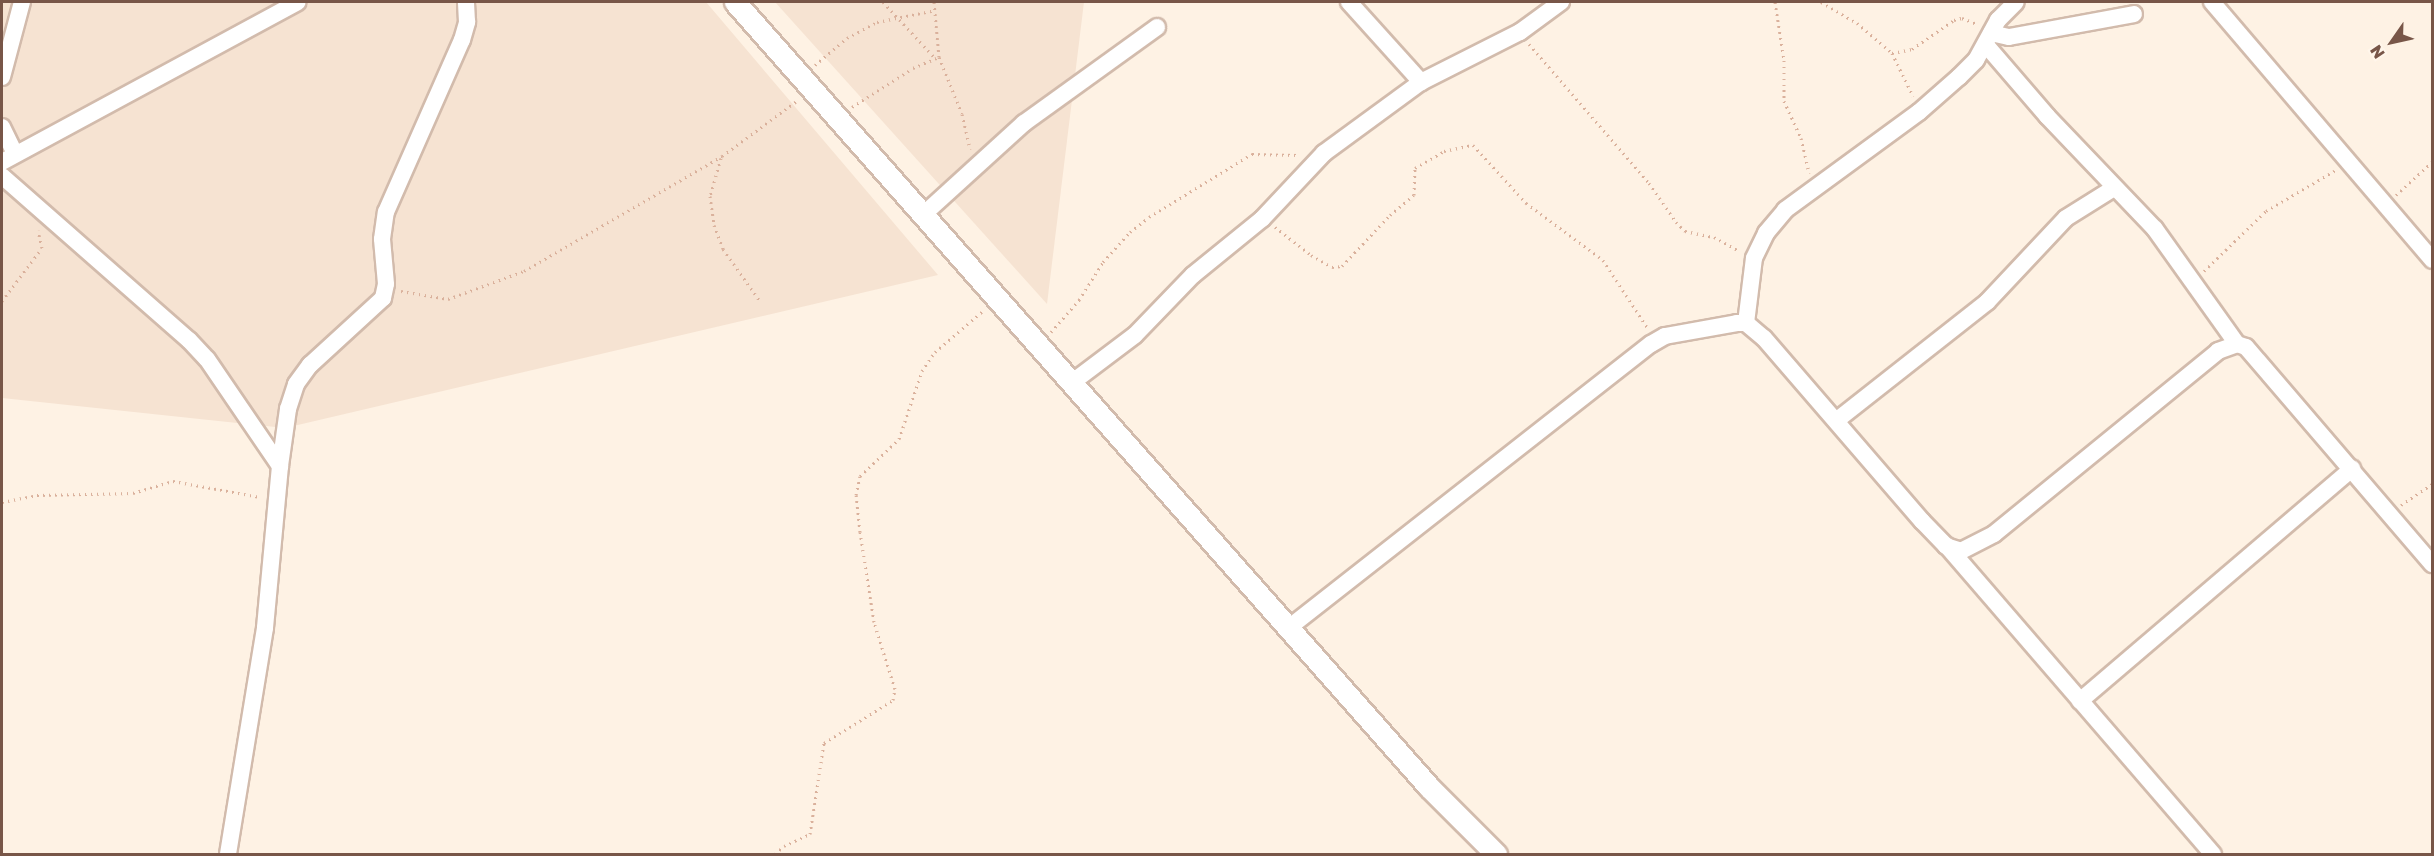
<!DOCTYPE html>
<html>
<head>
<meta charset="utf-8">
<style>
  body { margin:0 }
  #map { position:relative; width:2434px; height:856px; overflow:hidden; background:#fef2e4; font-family:"Golos Text",sans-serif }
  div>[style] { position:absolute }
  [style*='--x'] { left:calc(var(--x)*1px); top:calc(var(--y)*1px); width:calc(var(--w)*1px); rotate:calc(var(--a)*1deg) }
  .residential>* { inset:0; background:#f6e3d2 }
  .path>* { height:3px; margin-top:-1.5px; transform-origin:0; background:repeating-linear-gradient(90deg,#dab19c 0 1.5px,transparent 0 6px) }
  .roads { filter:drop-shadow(2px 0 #d2bbac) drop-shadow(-2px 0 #d2bbac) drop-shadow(0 2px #d2bbac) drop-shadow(0 -2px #d2bbac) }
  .minor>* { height:16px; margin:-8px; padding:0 8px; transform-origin:8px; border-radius:8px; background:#fff }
  .tertiary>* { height:21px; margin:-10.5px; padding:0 10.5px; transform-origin:10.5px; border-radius:10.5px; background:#fff }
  span { translate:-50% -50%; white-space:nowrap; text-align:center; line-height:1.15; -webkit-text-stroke:4.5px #fff6eb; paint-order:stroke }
  .frame { position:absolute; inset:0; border:3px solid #785648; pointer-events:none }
  .north { position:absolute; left:2362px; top:12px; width:60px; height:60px; -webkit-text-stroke:4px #fff6eb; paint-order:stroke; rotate:236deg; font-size:16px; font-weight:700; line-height:24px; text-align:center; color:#785648 }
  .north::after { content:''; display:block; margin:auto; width:21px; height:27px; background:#785648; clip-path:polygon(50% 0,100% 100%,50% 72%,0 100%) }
</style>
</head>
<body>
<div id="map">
  <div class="residential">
    <i style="clip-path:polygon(2px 2px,706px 2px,938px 275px,285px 428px,2px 398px)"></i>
    <i style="clip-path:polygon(775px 2px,1084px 2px,1047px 304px)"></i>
  </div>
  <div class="path">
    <i style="--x:883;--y:2;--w:78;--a:47.1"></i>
    <i style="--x:934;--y:2;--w:55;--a:84.8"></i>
    <i style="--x:939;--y:57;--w:61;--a:68"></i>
    <i style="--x:962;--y:114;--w:36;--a:77"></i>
    <i style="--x:1775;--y:2;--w:59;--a:81.2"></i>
    <i style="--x:1784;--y:60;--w:41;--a:90"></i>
    <i style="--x:1784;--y:101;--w:41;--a:65.3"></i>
    <i style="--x:1801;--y:138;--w:36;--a:77"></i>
    <i style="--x:1821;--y:2;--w:42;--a:30.3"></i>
    <i style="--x:1857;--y:23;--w:46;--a:40.6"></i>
    <i style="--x:1892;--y:53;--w:20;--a:-11"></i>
    <i style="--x:1912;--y:49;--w:51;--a:-34.6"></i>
    <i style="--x:1954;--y:20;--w:8;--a:-14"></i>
    <i style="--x:1962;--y:18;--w:16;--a:22"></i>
    <i style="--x:1529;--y:44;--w:184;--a:49.2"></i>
    <i style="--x:1649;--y:183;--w:47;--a:55.3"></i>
    <i style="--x:1676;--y:222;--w:13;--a:45"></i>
    <i style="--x:1685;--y:231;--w:30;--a:12"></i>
    <i style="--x:1714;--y:237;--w:29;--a:29"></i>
    <i style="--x:1892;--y:53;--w:48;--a:64"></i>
    <i style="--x:815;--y:65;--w:42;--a:-40.2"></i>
    <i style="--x:847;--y:38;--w:34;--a:-28"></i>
    <i style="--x:877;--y:22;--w:60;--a:-11.5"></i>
    <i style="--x:852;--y:107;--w:72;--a:-32.6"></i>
    <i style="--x:913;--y:68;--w:28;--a:-23"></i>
    <i style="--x:721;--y:158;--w:40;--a:106"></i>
    <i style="--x:710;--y:196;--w:29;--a:82"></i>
    <i style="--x:714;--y:225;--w:26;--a:69"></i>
    <i style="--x:723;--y:249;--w:64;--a:54.6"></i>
    <i style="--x:2396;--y:195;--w:49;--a:-42.5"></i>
    <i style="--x:1275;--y:227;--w:46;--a:37.9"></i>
    <i style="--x:1311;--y:255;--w:24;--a:30"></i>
    <i style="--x:1332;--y:267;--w:10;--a:-6"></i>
    <i style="--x:1342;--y:266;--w:70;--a:-46.7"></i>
    <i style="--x:1390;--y:215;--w:31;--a:-40"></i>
    <i style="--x:1414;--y:195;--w:27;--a:-88"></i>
    <i style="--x:1415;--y:168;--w:34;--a:-30"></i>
    <i style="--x:1444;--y:151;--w:30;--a:-12"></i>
    <i style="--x:1473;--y:145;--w:79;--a:47.6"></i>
    <i style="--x:1526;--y:203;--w:96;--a:36.5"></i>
    <i style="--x:1603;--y:260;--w:80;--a:56.7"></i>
    <i style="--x:2204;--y:271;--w:86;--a:-44.1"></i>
    <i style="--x:2266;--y:211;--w:81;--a:-30.4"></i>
    <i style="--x:401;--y:291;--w:48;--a:9.7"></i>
    <i style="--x:448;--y:299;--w:81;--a:-20.2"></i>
    <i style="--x:524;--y:271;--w:229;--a:-30.1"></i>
    <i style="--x:722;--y:156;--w:94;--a:-36.4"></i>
    <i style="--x:2;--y:301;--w:66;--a:-53"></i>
    <i style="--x:42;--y:248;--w:18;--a:-103"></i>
    <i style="--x:1051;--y:332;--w:43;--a:-48.8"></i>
    <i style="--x:1079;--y:300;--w:45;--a:-57.7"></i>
    <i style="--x:1103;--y:262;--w:40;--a:-48"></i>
    <i style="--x:1130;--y:232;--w:24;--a:-38"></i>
    <i style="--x:1149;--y:217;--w:121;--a:-31.5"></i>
    <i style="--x:1252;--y:154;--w:47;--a:1.2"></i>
    <i style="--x:2;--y:502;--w:36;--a:-11"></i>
    <i style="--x:37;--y:495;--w:96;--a:-1.2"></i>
    <i style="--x:133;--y:493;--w:42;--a:-16.7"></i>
    <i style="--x:173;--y:481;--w:88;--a:10.4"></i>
    <i style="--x:2401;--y:505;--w:37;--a:-34"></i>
    <i style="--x:775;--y:854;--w:12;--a:-42"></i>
    <i style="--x:784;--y:846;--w:29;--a:-25"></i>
    <i style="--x:810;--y:834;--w:92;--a:-81.3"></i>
    <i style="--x:824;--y:743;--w:81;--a:-31.9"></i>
    <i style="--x:893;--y:700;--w:11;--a:-80"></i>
    <i style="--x:895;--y:689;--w:70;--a:-107.4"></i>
    <i style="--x:874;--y:622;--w:91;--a:-98.8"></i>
    <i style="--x:860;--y:532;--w:37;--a:-96"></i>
    <i style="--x:856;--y:495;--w:19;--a:-78"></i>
    <i style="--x:860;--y:476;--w:54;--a:-43.5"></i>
    <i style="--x:899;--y:439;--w:72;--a:-71.3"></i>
    <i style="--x:922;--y:371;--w:23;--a:-56"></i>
    <i style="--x:935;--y:352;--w:65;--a:-40.6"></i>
  </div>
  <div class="roads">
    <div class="minor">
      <i style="--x:1349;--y:2;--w:108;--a:48"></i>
      <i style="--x:2212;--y:2;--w:339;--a:49.5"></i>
      <i style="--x:1991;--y:33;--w:18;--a:13"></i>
      <i style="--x:2009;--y:37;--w:127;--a:-10.4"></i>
      <i style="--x:1986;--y:45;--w:94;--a:49.3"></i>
      <i style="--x:2047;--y:116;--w:156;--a:46.3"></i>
      <i style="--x:2155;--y:229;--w:141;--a:54.5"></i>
      <i style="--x:2;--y:77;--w:78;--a:-75.1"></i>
      <i style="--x:2;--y:127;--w:30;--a:64"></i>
      <i style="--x:2;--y:162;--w:336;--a:-28.4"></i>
      <i style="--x:2;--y:176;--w:249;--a:41.3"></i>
      <i style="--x:189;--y:340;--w:26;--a:47"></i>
      <i style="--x:207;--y:359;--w:130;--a:55.7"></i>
      <i style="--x:280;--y:466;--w:163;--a:95.3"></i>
      <i style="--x:265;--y:628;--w:229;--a:99.3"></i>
      <i style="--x:924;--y:214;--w:135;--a:-42.3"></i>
      <i style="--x:1024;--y:123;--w:164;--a:-35.8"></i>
      <i style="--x:1746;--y:323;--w:65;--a:-83"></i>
      <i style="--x:1754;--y:258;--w:28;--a:-64"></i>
      <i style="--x:1766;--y:233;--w:30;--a:-50"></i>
      <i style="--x:1785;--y:210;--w:166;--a:-36.2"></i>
      <i style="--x:1919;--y:112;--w:53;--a:-41.2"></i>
      <i style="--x:1959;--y:77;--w:24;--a:-45"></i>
      <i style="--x:1976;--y:60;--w:46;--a:-61.2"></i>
      <i style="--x:1998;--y:20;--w:25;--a:-45"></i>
      <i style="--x:1074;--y:381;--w:76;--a:-37"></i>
      <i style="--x:1135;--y:335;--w:83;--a:-46"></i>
      <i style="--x:1193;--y:275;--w:89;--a:-39.1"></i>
      <i style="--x:1262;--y:219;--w:91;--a:-46.8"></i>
      <i style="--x:1324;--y:153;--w:120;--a:-36.2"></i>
      <i style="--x:1421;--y:82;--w:111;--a:-26.8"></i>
      <i style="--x:1520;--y:32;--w:51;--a:-36.2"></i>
      <i style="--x:1837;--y:420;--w:191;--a:-38.2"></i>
      <i style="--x:1987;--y:302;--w:115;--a:-46.8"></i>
      <i style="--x:2066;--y:218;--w:57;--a:-32"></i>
      <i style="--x:280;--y:466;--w:58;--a:-82"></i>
      <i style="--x:288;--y:409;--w:26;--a:-72"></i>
      <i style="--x:296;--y:384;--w:24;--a:-54"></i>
      <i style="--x:310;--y:365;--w:99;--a:-42.5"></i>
      <i style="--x:383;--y:298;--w:14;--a:-78"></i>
      <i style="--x:386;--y:284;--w:45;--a:-95.1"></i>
      <i style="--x:382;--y:239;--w:27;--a:-82"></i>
      <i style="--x:386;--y:212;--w:188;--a:-66.2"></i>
      <i style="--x:462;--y:40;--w:19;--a:-74"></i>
      <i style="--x:467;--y:22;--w:20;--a:-93"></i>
      <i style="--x:1947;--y:546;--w:407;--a:49.2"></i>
      <i style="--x:1291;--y:626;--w:457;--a:-38.1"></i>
      <i style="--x:1651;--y:344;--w:16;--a:-30"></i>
      <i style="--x:1665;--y:336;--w:73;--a:-10.2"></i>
      <i style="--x:1737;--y:323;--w:9;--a:0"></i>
      <i style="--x:1746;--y:323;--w:23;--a:40"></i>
      <i style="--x:1764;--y:338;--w:242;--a:49.2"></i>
      <i style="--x:1922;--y:521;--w:35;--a:46"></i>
      <i style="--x:1946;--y:546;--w:16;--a:18"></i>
      <i style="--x:1961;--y:551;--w:37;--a:-27"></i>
      <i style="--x:1994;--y:534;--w:289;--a:-39.2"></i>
      <i style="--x:2218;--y:351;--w:20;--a:-20"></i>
      <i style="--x:2237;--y:344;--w:9;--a:18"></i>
      <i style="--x:2246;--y:347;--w:286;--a:49.4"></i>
      <i style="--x:2080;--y:701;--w:358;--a:-40.5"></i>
    </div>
    <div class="tertiary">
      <i style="--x:735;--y:2;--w:1048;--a:48.52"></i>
      <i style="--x:1429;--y:787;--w:95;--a:45"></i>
    </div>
  </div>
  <div class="frame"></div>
  <div class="north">N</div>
</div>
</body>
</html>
